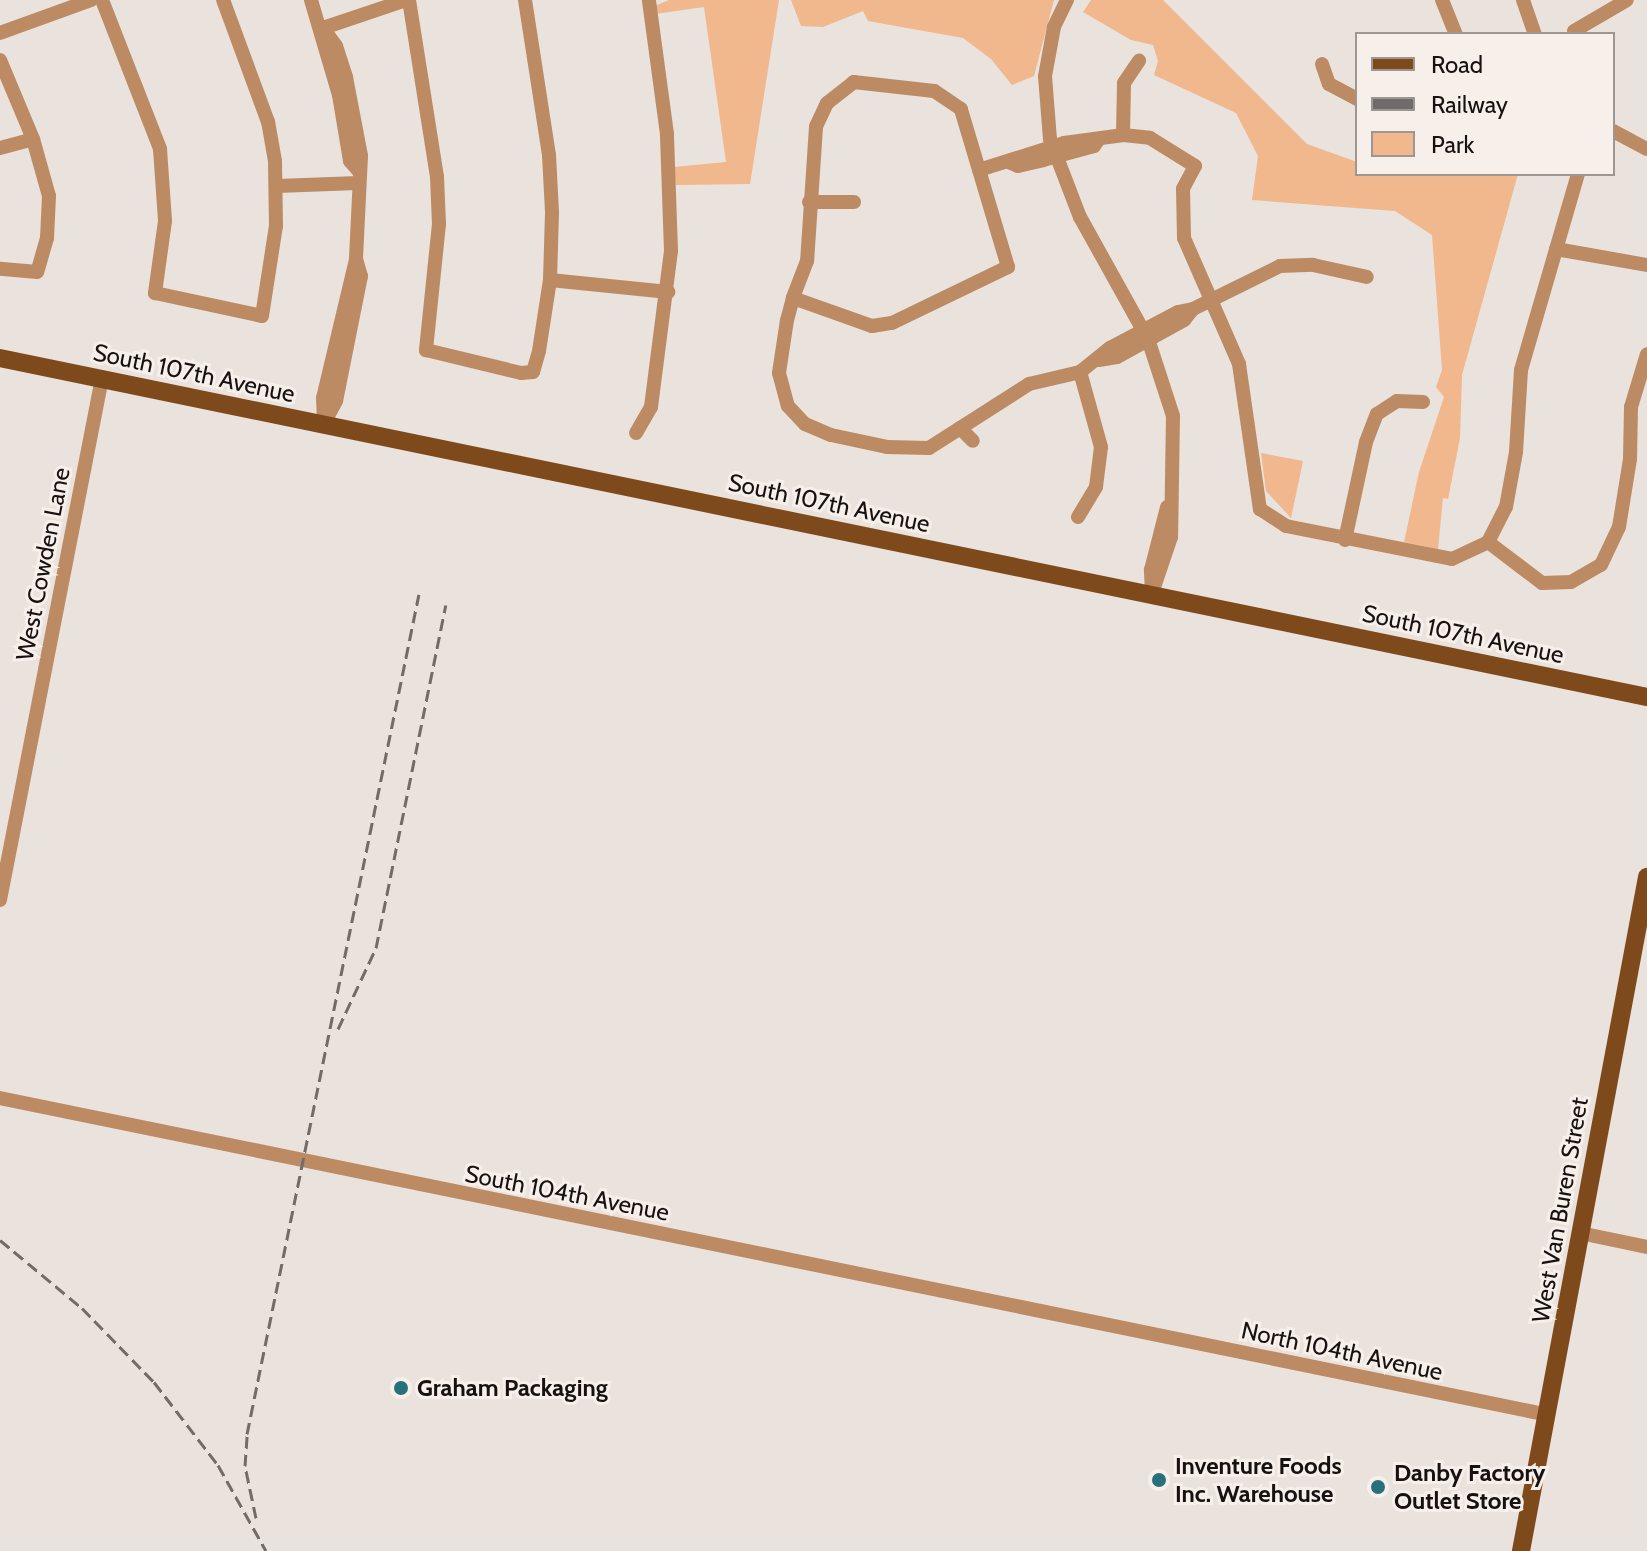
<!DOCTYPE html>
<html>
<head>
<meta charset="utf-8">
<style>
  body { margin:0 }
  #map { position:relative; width:1647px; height:1551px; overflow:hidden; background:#e9e2dd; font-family:Cabin,sans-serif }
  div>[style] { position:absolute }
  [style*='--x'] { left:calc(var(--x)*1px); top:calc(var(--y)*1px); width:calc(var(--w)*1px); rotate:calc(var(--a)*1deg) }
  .green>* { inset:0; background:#f0b88c }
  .minor>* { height:14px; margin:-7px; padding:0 7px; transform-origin:7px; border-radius:7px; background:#bd8b63 }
  .major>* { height:18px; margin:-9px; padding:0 9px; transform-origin:9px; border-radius:9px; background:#7e4a1b }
  .rail>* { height:3px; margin-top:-1.5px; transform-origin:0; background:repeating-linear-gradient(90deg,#716c69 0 12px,transparent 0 18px) }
  .dots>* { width:22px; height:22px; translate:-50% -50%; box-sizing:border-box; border:4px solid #f7efea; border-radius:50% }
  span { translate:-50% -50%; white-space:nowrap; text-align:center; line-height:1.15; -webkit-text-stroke:6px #f7efea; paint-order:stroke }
  .street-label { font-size:24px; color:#151211 }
  .poi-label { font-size:24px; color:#151211; font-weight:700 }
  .left { translate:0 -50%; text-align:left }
  .legend { position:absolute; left:1355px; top:32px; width:260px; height:144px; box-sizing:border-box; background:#f7efea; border:2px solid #9d9793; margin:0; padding:10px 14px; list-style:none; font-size:24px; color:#151211 }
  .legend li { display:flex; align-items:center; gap:16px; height:40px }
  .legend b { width:40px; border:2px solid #9d9793 }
</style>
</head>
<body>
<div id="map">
  <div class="green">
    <i style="clip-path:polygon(669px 0,779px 0,750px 184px,676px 185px,674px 167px,726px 162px,704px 7px,655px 14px,655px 6px)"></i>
    <i style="clip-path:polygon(791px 0,1054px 0,1034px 76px,1012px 85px,991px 59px,963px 38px,868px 21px,863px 11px,823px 27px,801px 26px)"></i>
    <i style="clip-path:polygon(1091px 0,1163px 0,1307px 144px,1357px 162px,1357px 174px,1518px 174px,1462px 375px,1460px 438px,1448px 499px,1443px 498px,1438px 549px,1404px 542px,1419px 472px,1444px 397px,1436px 387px,1442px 370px,1432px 235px,1395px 211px,1252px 200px,1258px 156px,1236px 113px,1154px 75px,1158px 61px,1153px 45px,1131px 40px,1083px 12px)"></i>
    <i style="clip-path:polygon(1261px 453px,1303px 461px,1291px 518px,1266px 491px)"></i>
  </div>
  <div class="minor">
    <i style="--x:102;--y:0;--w:160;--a:68.7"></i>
    <i style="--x:160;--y:149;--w:72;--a:86"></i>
    <i style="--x:165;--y:221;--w:73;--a:97.9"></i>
    <i style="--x:155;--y:293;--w:109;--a:12.1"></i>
    <i style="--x:262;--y:316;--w:91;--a:-81.2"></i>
    <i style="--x:276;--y:226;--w:65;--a:-90.9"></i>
    <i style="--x:275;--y:161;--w:40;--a:-100"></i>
    <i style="--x:268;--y:122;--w:130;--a:-110.2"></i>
    <i style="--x:311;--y:0;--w:99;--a:73.6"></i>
    <i style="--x:339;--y:95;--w:67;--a:80.5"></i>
    <i style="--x:350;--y:161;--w:11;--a:49"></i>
    <i style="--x:409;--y:0;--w:179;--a:81"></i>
    <i style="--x:437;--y:177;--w:47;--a:87.6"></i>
    <i style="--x:439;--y:224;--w:127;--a:95.9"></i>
    <i style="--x:426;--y:350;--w:98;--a:13.6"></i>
    <i style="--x:521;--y:373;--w:12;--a:-5"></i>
    <i style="--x:533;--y:372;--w:22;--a:-74"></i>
    <i style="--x:539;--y:351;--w:72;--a:-81.2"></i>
    <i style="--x:550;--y:280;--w:68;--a:-88.3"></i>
    <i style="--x:552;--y:212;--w:57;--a:-93"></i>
    <i style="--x:549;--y:155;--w:157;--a:-98.8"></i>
    <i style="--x:1067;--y:0;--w:30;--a:116"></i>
    <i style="--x:1054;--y:27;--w:50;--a:100.4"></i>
    <i style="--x:1045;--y:76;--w:63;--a:85.5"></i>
    <i style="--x:1050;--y:139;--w:84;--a:69"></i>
    <i style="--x:1080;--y:217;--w:140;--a:60.9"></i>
    <i style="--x:1148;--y:339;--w:81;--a:72"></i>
    <i style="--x:1173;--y:416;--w:121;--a:90.9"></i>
    <i style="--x:1171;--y:537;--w:59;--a:108.7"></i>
    <i style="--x:1442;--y:0;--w:37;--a:68"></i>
    <i style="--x:1523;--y:0;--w:36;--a:71"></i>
    <i style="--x:323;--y:28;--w:22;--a:54"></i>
    <i style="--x:336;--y:46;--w:33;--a:72"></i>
    <i style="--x:346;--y:77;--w:80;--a:79.2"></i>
    <i style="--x:361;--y:156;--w:103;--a:92.8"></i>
    <i style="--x:356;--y:259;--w:18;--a:74"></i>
    <i style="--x:361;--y:276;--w:127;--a:101.3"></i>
    <i style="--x:336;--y:401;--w:26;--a:118"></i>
    <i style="--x:323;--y:28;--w:88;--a:-18.6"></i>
    <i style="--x:1574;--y:31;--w:61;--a:-30.3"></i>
    <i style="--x:0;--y:33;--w:97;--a:-19.9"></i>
    <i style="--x:0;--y:60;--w:86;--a:67.3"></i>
    <i style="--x:33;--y:139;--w:59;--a:74.3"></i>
    <i style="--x:49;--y:196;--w:42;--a:92.7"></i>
    <i style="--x:47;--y:238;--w:35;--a:106"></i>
    <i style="--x:37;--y:272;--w:37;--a:-175"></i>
    <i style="--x:1322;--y:64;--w:21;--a:71"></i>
    <i style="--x:1329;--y:84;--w:32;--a:28"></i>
    <i style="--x:1613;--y:131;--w:38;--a:28"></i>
    <i style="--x:1123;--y:135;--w:52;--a:-88.9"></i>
    <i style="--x:1124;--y:83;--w:27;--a:-56"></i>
    <i style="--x:0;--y:148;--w:34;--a:-15"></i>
    <i style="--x:1009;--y:162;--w:10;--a:24"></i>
    <i style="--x:1018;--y:166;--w:26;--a:-13"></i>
    <i style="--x:1043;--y:160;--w:53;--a:-15.4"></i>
    <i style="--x:1094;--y:146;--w:9;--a:-54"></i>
    <i style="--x:979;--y:170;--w:89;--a:-17.6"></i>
    <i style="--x:1064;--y:143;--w:60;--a:-7.7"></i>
    <i style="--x:1123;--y:135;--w:27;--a:6"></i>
    <i style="--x:1150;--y:138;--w:53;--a:31.9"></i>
    <i style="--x:1195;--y:166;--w:26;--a:118"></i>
    <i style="--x:1183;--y:189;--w:49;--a:88.8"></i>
    <i style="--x:1184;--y:238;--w:137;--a:66.4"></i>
    <i style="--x:1239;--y:364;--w:147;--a:81.8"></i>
    <i style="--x:1260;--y:509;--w:31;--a:33"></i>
    <i style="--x:1286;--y:526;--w:169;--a:11.2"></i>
    <i style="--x:1452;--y:559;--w:40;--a:-25"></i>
    <i style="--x:1488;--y:542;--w:39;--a:-63"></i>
    <i style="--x:1506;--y:507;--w:56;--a:-79.7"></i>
    <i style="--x:1516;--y:452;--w:82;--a:-86.5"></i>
    <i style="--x:1521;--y:370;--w:204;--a:-73.8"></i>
    <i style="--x:277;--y:186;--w:81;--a:-2.1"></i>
    <i style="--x:809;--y:202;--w:45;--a:0"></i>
    <i style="--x:1556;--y:249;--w:92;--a:10"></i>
    <i style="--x:550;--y:280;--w:119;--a:5.8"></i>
    <i style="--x:793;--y:298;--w:84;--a:19.5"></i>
    <i style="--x:872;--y:326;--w:20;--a:-9"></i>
    <i style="--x:892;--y:323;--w:129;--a:-25.8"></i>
    <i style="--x:1008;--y:267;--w:165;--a:-106.6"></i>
    <i style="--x:961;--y:109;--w:32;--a:-146"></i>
    <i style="--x:934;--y:91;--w:81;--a:-173.6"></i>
    <i style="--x:854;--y:82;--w:34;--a:142"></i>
    <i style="--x:827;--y:103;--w:26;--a:115"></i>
    <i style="--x:816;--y:127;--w:134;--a:93.8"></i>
    <i style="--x:807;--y:261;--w:40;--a:111"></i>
    <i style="--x:793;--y:298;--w:23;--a:105"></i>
    <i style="--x:787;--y:320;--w:54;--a:98.6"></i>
    <i style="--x:779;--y:373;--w:34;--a:75"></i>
    <i style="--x:788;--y:406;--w:25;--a:47"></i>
    <i style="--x:805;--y:424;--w:28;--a:23"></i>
    <i style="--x:831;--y:435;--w:57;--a:12.1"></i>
    <i style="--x:887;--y:447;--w:42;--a:1.4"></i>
    <i style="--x:929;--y:448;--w:119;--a:-32.6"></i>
    <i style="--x:1029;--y:384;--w:52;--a:-13.2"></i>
    <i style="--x:1080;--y:372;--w:38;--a:-39"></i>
    <i style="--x:1110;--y:348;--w:77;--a:-27.9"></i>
    <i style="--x:1178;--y:312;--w:15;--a:-11"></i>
    <i style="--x:1193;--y:309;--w:97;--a:-26.3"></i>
    <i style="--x:1280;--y:266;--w:33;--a:-2"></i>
    <i style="--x:1313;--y:265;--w:55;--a:12.5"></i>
    <i style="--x:1099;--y:360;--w:18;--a:-9"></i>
    <i style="--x:1117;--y:357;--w:77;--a:-28.9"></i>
    <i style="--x:1184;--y:320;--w:14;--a:-51"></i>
    <i style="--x:324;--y:424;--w:26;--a:-92"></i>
    <i style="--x:323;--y:398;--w:143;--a:-76.6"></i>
    <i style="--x:960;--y:428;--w:18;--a:45"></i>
    <i style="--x:636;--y:433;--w:30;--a:-60"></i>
    <i style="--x:651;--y:407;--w:157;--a:-82.7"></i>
    <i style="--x:671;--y:251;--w:117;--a:-92"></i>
    <i style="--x:667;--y:134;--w:135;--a:-97.7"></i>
    <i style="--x:1078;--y:517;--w:35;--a:-59"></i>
    <i style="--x:1096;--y:487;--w:40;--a:-82.9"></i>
    <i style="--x:1101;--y:447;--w:78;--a:-105.6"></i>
    <i style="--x:1345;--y:540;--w:100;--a:-77.9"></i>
    <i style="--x:1366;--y:442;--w:30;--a:-69"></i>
    <i style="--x:1377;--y:414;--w:24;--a:-33"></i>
    <i style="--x:1397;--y:401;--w:26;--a:2"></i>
    <i style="--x:1488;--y:542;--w:68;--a:37.2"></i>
    <i style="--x:1542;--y:583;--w:29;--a:-2"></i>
    <i style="--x:1571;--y:582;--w:34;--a:-30"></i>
    <i style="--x:1601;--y:565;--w:42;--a:-64.7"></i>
    <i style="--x:1619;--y:527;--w:69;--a:-80.8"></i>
    <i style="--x:1630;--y:459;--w:52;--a:-88.9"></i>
    <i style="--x:1631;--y:407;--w:55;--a:-73.2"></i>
    <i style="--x:1152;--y:592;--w:22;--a:-93"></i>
    <i style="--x:1151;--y:570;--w:65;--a:-75.7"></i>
    <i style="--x:0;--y:900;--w:532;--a:-78.94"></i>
    <i style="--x:0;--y:1098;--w:1580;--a:11.57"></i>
    <i style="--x:1580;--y:1233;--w:68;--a:11.8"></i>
  </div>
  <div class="major">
    <i style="--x:0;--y:358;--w:1682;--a:11.63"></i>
    <i style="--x:1521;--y:1551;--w:686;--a:-79.41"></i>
  </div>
  <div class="rail">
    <i style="--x:338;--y:1029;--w:89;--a:-64.9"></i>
    <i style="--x:376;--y:948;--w:350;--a:-78.5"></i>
    <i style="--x:0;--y:1240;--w:107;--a:39.7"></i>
    <i style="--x:82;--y:1308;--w:103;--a:45.8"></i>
    <i style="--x:154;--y:1382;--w:105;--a:52.4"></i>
    <i style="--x:218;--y:1465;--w:98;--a:60.8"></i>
    <i style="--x:256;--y:1518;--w:53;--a:-101.9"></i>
    <i style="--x:245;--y:1466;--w:32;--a:-86"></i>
    <i style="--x:247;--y:1434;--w:857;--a:-78.43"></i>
  </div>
  <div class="dots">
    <i style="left:401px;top:1388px;background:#28707b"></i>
    <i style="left:1159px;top:1480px;background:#28707b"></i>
    <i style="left:1378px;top:1487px;background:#28707b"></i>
  </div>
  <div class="street-label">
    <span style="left:194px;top:373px;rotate:12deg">South 107th Avenue</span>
    <span style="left:829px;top:503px;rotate:12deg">South 107th Avenue</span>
    <span style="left:43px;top:564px;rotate:-79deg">West Cowden Lane</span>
    <span style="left:1463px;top:634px;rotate:12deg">South 107th Avenue</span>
    <span style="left:567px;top:1193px;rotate:11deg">South 104th Avenue</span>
    <span style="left:1560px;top:1210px;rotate:-80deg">West Van Buren Street</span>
    <span style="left:1342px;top:1351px;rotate:12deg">North 104th Avenue</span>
  </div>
  <div class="poi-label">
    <span class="left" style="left:417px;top:1388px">Graham Packaging</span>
    <span class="left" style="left:1175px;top:1480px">Inventure Foods<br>Inc. Warehouse</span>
    <span class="left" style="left:1394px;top:1487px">Danby Factory<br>Outlet Store</span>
  </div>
  <ul class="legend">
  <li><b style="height:10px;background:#7e4a1b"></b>Road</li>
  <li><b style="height:10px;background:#716c69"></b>Railway</li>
  <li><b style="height:22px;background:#f0b88c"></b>Park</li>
  </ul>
</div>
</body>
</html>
